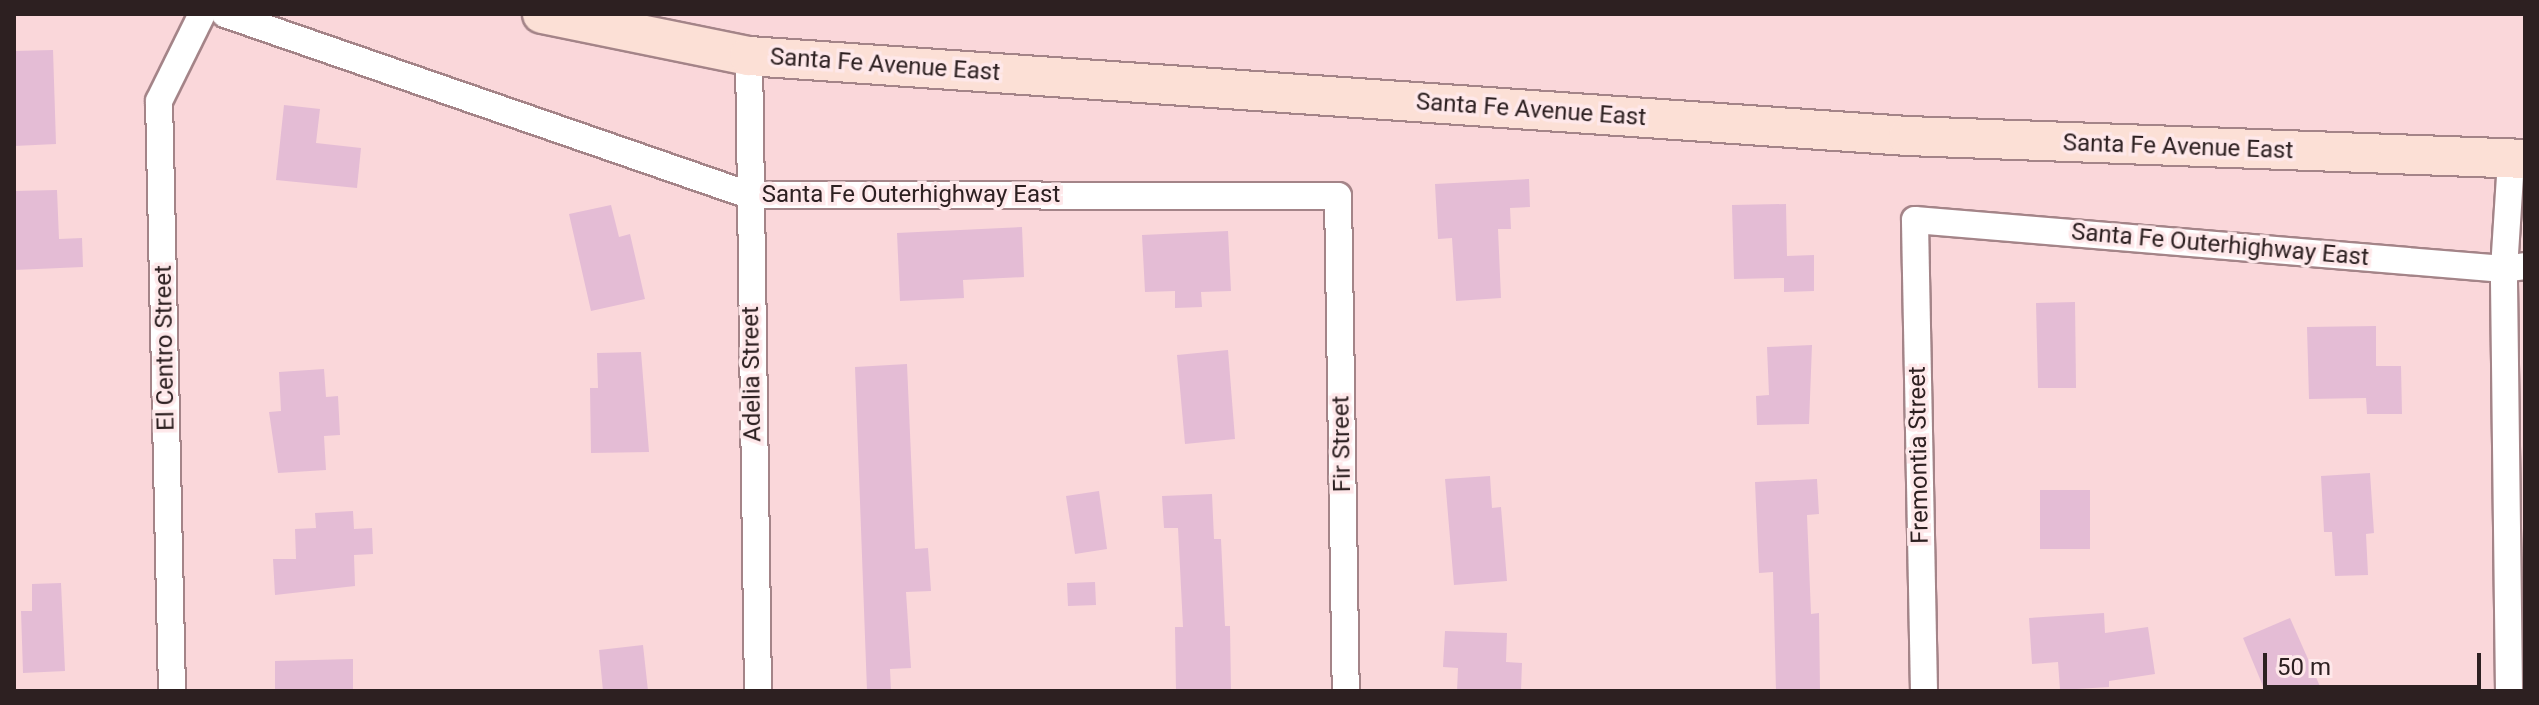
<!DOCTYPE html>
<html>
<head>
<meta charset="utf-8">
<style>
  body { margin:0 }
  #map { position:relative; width:2539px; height:705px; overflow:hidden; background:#fad7da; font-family:Roboto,sans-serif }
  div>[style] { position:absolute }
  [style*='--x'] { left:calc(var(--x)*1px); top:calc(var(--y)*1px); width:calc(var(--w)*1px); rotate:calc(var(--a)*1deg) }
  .building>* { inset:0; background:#e4bcd5 }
  .roads { filter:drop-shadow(2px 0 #a48488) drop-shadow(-2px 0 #a48488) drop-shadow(0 2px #a48488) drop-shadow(0 -2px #a48488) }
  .street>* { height:26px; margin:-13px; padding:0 13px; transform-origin:13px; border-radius:13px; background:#fff }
  .secondary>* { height:38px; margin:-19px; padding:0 19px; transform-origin:19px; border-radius:19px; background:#fce0d6 }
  span { translate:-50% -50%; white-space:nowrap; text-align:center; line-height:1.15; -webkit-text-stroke:7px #fee8ea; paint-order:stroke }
  .street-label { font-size:24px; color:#2d2021 }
  .frame { position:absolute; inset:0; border:16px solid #2d2021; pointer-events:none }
  .scale { position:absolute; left:2263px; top:653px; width:218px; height:36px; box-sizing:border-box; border:4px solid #2d2021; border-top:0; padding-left:10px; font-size:24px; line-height:28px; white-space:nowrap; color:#2d2021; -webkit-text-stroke:6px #fee8ea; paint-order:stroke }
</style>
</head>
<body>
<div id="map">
  <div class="building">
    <i style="clip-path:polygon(53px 50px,56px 144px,14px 146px,14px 51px)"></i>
    <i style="clip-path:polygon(284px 105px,320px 109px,316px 143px,361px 148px,357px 188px,276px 180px)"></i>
    <i style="clip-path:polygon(1529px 179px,1530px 207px,1510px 208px,1511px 229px,1498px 229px,1501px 298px,1456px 301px,1452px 238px,1438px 239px,1435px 184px)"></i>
    <i style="clip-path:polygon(57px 190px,59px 239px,82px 238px,83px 267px,14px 270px,14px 191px)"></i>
    <i style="clip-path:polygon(1786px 204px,1787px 256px,1814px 255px,1814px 291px,1784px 292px,1784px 278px,1734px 279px,1732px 205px)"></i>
    <i style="clip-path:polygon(611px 205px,619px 237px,630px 234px,645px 299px,591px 311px,569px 214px)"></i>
    <i style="clip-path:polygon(1022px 227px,1024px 277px,963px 280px,964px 298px,900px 301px,897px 233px)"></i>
    <i style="clip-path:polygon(1228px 231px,1231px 291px,1201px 292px,1202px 307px,1175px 308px,1175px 291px,1145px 292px,1142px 235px)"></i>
    <i style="clip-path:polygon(2075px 302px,2076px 388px,2038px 388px,2036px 303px)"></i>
    <i style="clip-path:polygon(2376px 326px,2376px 366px,2401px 366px,2402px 414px,2367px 414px,2366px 398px,2309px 399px,2307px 327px)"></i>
    <i style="clip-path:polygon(1812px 345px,1809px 424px,1757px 425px,1756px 396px,1769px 395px,1767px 347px)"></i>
    <i style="clip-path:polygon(1228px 350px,1235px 439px,1185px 444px,1177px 355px)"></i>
    <i style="clip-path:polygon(641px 352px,649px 452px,591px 453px,590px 388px,598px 388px,597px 353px)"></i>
    <i style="clip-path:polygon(907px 364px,915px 549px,928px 548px,931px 591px,906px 592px,911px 668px,890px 669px,891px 691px,867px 691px,855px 367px)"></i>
    <i style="clip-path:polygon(324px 369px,326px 397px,338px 396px,340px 435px,324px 436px,326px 470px,278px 473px,269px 412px,281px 411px,279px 372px)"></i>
    <i style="clip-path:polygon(2370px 473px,2374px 533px,2366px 534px,2368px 575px,2335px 576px,2332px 532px,2324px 532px,2321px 476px)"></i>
    <i style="clip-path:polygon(1490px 476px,1492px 508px,1501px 507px,1507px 581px,1454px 585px,1445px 479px)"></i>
    <i style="clip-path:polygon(1817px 479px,1819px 514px,1807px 515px,1811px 614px,1819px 613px,1820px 691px,1776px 691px,1773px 572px,1759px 573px,1755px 482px)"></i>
    <i style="clip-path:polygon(2040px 490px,2090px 490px,2090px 549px,2040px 549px)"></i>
    <i style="clip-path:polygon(1099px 491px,1107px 549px,1075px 554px,1066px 496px)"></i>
    <i style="clip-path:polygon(1212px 494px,1214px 539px,1221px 539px,1225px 626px,1230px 626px,1231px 691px,1176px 691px,1175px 627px,1183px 627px,1178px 528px,1164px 528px,1162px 496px)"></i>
    <i style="clip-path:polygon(353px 511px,354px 529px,372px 528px,373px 554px,354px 555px,355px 586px,275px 595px,273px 559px,296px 559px,295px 529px,316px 528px,315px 513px)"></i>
    <i style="clip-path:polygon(1095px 582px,1096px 605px,1068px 606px,1067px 583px)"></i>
    <i style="clip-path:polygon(61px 583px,65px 671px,23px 673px,21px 611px,32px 611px,32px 584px)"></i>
    <i style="clip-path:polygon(2104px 613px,2105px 633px,2148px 627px,2155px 674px,2109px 681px,2109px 687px,2060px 690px,2058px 662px,2032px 664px,2029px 618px)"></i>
    <i style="clip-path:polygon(2290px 618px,2322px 691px,2265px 691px,2243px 638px)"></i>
    <i style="clip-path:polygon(1445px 631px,1507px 633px,1506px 662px,1522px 663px,1521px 691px,1457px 691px,1458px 668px,1443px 667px)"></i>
    <i style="clip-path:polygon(643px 645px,648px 691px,603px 691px,599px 650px)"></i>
    <i style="clip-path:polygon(353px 659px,353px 691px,275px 691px,275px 661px)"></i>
  </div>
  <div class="roads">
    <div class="street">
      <i style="--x:225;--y:14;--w:554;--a:19.06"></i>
      <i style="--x:749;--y:195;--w:589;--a:0.1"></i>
      <i style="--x:1338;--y:196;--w:495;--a:89.1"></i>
      <i style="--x:749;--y:56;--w:635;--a:89.19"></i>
      <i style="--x:172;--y:691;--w:590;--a:-91.26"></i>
      <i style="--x:159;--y:101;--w:97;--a:-63.7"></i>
      <i style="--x:1924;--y:691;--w:471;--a:-91.1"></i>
      <i style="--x:1915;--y:220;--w:591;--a:4.76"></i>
      <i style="--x:2504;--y:269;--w:21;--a:-8"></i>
      <i style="--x:2509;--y:691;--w:422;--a:-90.7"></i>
      <i style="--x:2504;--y:269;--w:109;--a:-86.3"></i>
    </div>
    <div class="secondary">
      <i style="--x:542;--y:14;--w:211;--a:11.5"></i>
      <i style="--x:749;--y:56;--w:1162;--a:3.95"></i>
      <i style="--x:1908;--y:136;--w:617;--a:2.13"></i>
    </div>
  </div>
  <div class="street-label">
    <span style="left:885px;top:65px;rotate:4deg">Santa Fe Avenue East</span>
    <span style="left:1531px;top:110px;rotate:4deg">Santa Fe Avenue East</span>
    <span style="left:2178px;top:147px;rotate:2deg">Santa Fe Avenue East</span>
    <span style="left:911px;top:195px">Santa Fe Outerhighway East</span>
    <span style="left:2220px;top:245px;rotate:5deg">Santa Fe Outerhighway East</span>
    <span style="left:165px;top:348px;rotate:-91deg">El Centro Street</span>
    <span style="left:752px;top:374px;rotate:-91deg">Adelia Street</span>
    <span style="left:1342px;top:444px;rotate:-91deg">Fir Street</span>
    <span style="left:1919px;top:455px;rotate:-91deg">Fremontia Street</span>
  </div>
  <div class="frame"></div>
  <div class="scale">50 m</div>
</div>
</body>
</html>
